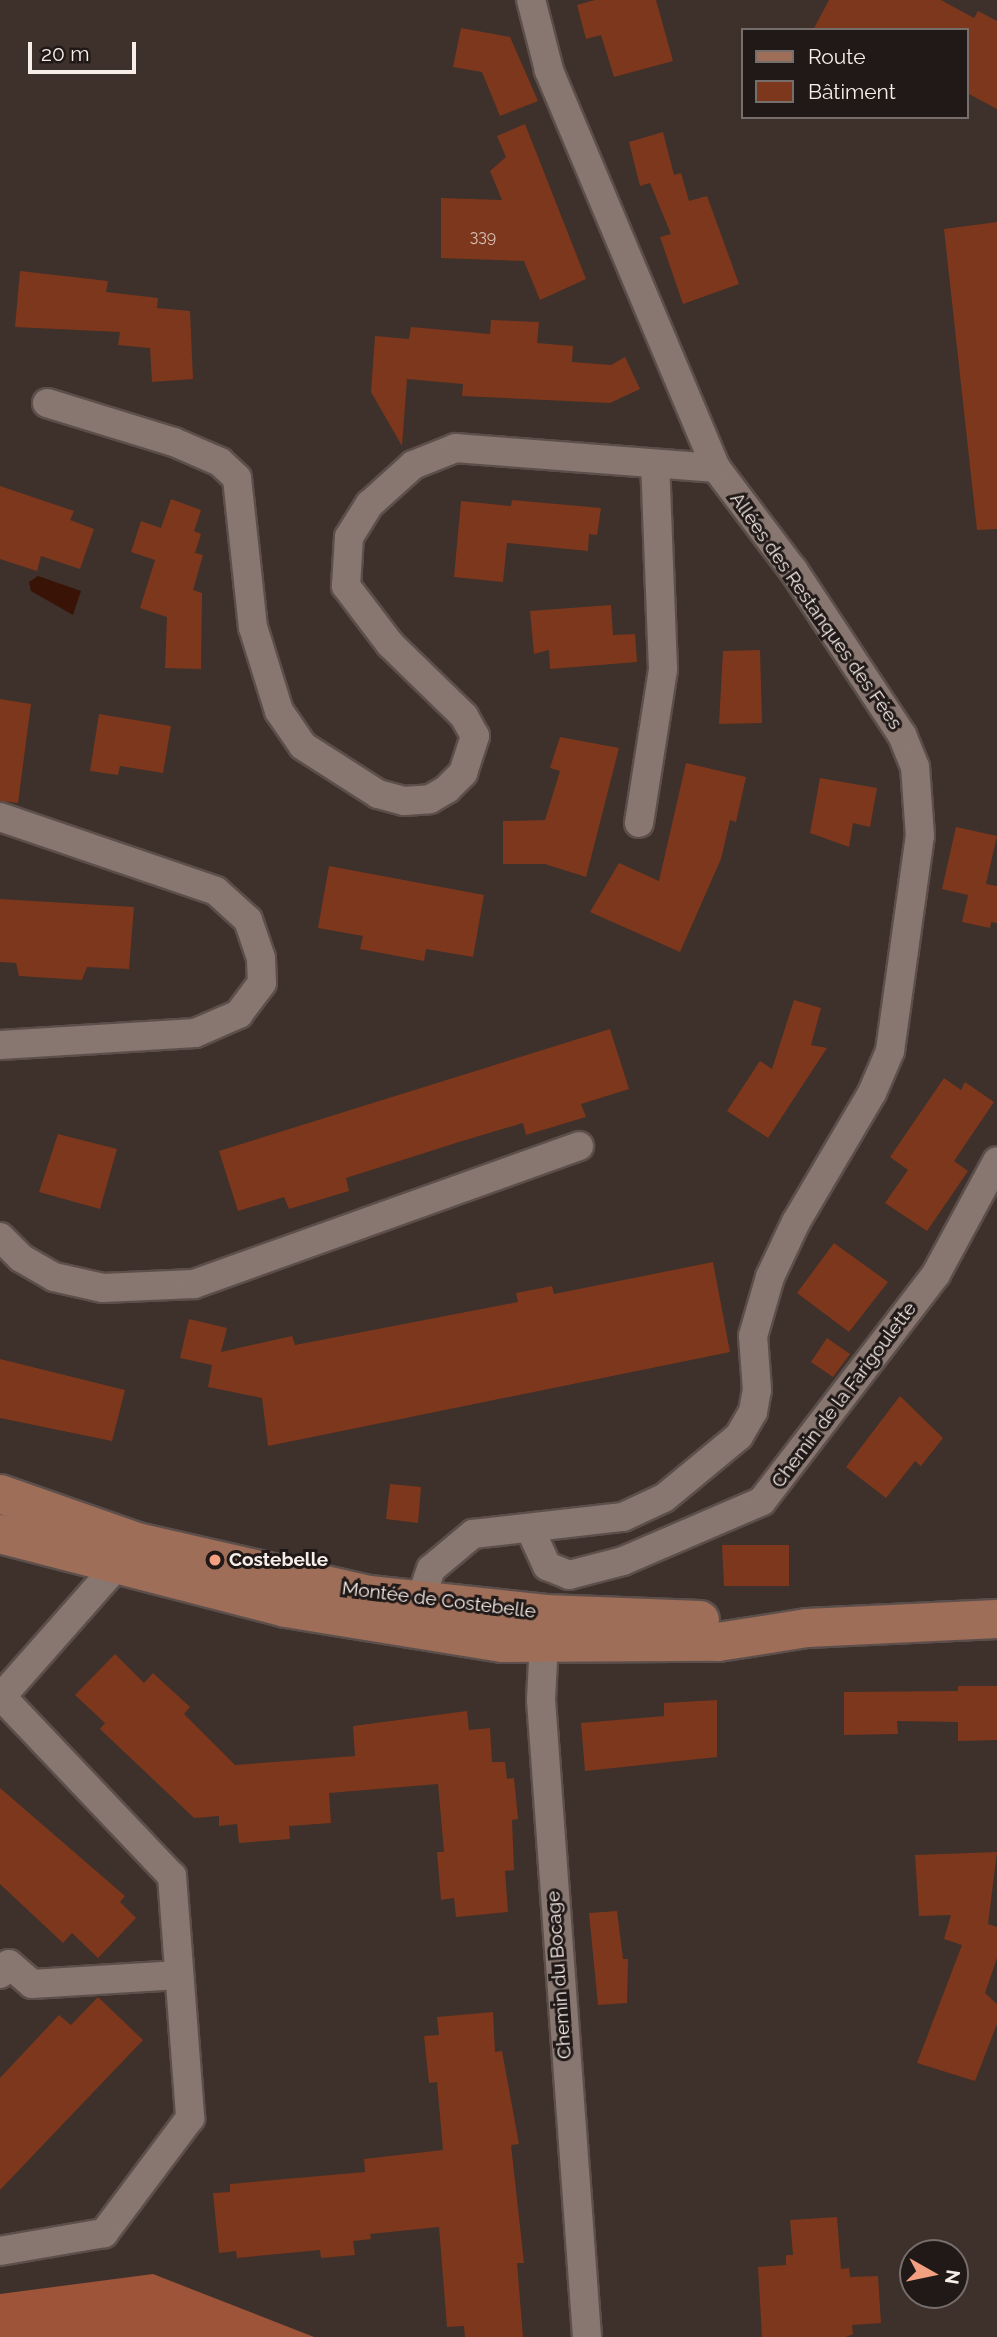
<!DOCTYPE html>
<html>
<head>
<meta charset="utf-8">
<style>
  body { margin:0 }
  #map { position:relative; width:997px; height:2337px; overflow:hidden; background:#3e302a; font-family:Raleway,sans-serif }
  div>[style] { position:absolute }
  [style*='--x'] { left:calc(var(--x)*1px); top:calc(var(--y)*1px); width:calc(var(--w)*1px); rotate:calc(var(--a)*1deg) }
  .forest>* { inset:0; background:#9d5438 }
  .water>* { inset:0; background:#391406 }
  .building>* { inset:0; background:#7d371c }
  .roads { filter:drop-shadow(2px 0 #5c4f4b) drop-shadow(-2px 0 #5c4f4b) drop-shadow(0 2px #5c4f4b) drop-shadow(0 -2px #5c4f4b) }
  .minor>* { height:28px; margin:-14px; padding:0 14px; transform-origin:14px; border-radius:14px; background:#887770 }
  .secondary>* { height:38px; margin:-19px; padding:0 19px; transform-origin:19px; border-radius:19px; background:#9e6e59 }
  .dots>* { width:19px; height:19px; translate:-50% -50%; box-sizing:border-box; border:4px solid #201917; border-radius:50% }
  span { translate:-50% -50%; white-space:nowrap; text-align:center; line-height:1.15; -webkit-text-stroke:6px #201917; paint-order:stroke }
  .number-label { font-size:16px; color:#d8c0b6 }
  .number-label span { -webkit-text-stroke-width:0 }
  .street-label { font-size:19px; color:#f7ede9 }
  .poi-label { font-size:19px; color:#f7ede9; font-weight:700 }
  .left { translate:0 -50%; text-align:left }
  .legend { position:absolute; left:741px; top:28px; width:228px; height:91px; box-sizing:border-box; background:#201917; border:2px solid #766e6b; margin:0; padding:9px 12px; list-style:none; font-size:21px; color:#f7ede9 }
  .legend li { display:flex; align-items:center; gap:14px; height:35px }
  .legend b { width:35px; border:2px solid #766e6b }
  .north { position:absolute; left:899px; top:2239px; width:70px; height:70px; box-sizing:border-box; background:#201917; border:2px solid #766e6b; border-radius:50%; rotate:99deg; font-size:19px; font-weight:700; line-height:28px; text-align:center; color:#f7ede9 }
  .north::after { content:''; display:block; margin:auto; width:24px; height:32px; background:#f2a081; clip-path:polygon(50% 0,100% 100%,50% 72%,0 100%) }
  .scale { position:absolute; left:28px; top:42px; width:108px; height:32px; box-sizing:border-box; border:4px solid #f7ede9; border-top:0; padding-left:9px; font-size:21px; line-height:24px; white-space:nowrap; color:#f7ede9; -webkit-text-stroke:5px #201917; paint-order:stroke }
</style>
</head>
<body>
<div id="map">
  <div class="forest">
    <i style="clip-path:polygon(153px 2274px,314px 2337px,0 2337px,0 2294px)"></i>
  </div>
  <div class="water">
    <i style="clip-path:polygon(38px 576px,81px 591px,73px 615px,31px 591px,29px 582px)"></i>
  </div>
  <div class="building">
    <i style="clip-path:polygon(595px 0,656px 0,673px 61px,614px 77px,601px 35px,586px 39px,577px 5px)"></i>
    <i style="clip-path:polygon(829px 0,941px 0,974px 18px,978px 11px,997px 21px,997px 109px,967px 93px,967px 30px,813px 30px)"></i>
    <i style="clip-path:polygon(461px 28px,510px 37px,538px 101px,500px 116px,482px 72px,453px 67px)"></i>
    <i style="clip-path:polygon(525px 124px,586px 279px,540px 300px,524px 261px,441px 258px,441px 198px,502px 200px,490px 171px,506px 157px,497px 136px)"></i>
    <i style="clip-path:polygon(663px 132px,674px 175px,681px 173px,689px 201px,707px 196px,739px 284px,683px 304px,660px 237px,671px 234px,650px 183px,640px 186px,629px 142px)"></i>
    <i style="clip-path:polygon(997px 222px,997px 529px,977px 530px,944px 229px)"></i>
    <i style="clip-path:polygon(20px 271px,108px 281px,106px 292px,158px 298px,157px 308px,190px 311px,193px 379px,152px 382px,150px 348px,118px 345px,120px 332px,15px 327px)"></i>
    <i style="clip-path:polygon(491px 320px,539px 322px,537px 343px,573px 346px,572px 362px,611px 365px,625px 357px,640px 389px,610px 403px,462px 396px,463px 384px,407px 379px,402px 446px,371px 392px,375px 336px,409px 339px,411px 327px,490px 334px)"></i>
    <i style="clip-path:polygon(0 486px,74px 511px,70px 520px,94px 529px,80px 569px,41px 556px,37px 571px,0 559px)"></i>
    <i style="clip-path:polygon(171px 499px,201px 510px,194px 531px,201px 534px,195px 553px,203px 555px,193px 590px,202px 593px,201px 669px,165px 668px,167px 617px,140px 608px,155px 560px,131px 552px,141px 521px,161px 528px)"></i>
    <i style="clip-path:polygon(512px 500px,601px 508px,597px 535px,589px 534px,588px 551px,507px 543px,503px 582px,454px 577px,461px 501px,511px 506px)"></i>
    <i style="clip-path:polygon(611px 605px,613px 635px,635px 634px,637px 662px,550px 669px,549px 650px,534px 654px,530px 611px)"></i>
    <i style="clip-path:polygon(760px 650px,762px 723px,719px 724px,723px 651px)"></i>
    <i style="clip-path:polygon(0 699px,31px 704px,18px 803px,0 801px)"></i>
    <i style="clip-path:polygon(99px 714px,171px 726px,163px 773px,120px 766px,118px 775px,90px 771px)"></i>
    <i style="clip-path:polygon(560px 737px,619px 748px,586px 877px,545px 864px,503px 864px,503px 821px,545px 820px,560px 771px,550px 768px)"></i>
    <i style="clip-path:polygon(686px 763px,746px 777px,736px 822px,730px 820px,721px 859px,680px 952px,590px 912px,619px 863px,659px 881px)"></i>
    <i style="clip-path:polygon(820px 778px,877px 788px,870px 827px,853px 823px,849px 847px,810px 833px)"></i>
    <i style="clip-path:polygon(956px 827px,997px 836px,986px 884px,997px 886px,997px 923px,991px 922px,990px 928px,962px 922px,968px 895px,942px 889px)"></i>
    <i style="clip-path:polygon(329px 866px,484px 895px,473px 957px,426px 949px,424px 961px,360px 949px,363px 936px,318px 928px)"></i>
    <i style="clip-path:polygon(0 899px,134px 907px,129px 969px,87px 967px,82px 980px,19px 976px,16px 963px,0 962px)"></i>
    <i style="clip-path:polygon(794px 1000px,821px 1008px,811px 1045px,827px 1048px,768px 1138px,727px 1111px,760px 1061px,772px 1069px)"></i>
    <i style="clip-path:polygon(610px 1029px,629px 1089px,581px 1104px,586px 1117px,526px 1135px,523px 1123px,459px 1142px,346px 1178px,349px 1191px,289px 1209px,284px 1197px,238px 1211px,219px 1151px)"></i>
    <i style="clip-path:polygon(944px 1078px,961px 1090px,965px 1082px,994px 1102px,954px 1161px,968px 1171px,927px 1231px,885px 1203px,908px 1170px,890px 1157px)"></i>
    <i style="clip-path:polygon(58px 1134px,117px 1149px,100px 1209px,39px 1192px)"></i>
    <i style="clip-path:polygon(834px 1243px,888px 1282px,849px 1332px,797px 1293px)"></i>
    <i style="clip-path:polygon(713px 1262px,730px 1352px,268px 1446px,262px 1398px,208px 1387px,212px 1365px,180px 1358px,189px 1319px,227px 1328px,221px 1352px,292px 1336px,295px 1345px,518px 1302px,516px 1293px,552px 1286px,554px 1294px)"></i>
    <i style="clip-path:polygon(827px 1338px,850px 1354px,833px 1377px,811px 1362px)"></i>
    <i style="clip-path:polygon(0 1359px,125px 1390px,112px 1441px,0 1418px)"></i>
    <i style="clip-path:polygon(900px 1396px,943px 1438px,921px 1466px,915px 1461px,886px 1498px,846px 1467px)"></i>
    <i style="clip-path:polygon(390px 1484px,421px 1487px,418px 1523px,386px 1519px)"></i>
    <i style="clip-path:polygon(722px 1545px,789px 1545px,789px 1586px,724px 1586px)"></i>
    <i style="clip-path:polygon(115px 1654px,144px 1683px,153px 1673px,190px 1707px,184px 1714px,235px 1765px,355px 1756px,353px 1726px,467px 1711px,469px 1730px,490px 1728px,492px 1762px,505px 1762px,507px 1779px,514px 1778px,518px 1819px,512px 1820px,514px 1870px,505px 1871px,508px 1912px,456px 1917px,454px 1898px,441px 1900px,437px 1852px,444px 1852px,438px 1784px,329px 1793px,331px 1823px,289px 1826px,290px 1839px,239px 1843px,237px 1824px,219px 1826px,219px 1816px,194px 1818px,100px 1729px,105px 1723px,75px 1695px)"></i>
    <i style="clip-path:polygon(958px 1686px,997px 1686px,997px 1740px,958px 1741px,958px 1722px,897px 1721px,898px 1734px,844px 1735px,844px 1692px,958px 1691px)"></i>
    <i style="clip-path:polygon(717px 1700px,717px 1757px,585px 1771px,581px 1723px,664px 1716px,664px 1703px)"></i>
    <i style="clip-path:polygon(0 1788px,125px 1896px,120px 1902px,136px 1918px,98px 1958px,72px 1933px,63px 1943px,0 1884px)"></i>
    <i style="clip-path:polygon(997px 1852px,988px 1924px,997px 1927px,997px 1958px,985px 1993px,997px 2004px,997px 2024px,975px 2081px,917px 2063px,962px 1945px,944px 1939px,951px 1915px,919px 1916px,915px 1855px)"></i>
    <i style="clip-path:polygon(617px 1911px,623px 1959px,628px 1959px,627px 2003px,598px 2005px,589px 1913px)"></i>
    <i style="clip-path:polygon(98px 1997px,143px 2040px,0 2190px,0 2078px,59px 2015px,71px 2025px)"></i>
    <i style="clip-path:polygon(493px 2012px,495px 2052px,502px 2051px,519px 2144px,511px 2145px,524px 2263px,517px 2263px,523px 2337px,465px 2337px,464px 2326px,447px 2327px,439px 2227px,370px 2234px,371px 2239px,353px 2241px,355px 2255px,321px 2258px,320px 2250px,237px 2258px,236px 2251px,219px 2253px,213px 2193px,230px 2192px,230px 2184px,365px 2172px,364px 2159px,443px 2150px,437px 2082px,429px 2083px,424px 2036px,439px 2035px,437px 2017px)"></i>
    <i style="clip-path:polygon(837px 2217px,841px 2269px,849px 2268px,850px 2277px,878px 2276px,881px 2323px,852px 2325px,853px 2334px,846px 2337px,762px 2337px,758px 2267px,786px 2265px,786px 2255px,793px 2255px,790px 2220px)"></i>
  </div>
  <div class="roads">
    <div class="minor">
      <i style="--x:47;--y:403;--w:133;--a:17.1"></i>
      <i style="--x:174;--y:442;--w:50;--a:23.5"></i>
      <i style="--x:220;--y:462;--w:23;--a:43"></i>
      <i style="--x:237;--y:478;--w:150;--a:83.9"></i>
      <i style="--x:253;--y:627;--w:88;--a:72.8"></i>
      <i style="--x:279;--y:711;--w:42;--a:55.6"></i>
      <i style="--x:303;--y:746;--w:89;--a:32.6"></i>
      <i style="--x:378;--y:794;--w:27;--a:15"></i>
      <i style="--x:404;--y:801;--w:26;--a:-4"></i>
      <i style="--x:430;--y:799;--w:20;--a:-30"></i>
      <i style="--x:447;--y:789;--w:23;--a:-45"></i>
      <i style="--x:463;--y:773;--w:39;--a:-72"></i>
      <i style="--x:475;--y:736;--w:23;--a:-119"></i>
      <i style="--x:464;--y:716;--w:103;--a:-135.8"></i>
      <i style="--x:390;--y:644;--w:73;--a:-127.2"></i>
      <i style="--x:346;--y:586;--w:49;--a:-86.5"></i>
      <i style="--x:349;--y:537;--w:39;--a:-58"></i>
      <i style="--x:370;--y:504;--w:58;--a:-42.2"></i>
      <i style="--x:413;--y:465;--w:46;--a:-21.6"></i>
      <i style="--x:456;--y:448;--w:261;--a:4.4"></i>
      <i style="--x:0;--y:817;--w:228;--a:18.9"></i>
      <i style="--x:216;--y:891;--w:43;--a:42.2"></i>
      <i style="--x:248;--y:920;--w:40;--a:71.1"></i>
      <i style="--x:261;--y:958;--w:25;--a:88"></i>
      <i style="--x:262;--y:983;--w:39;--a:127"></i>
      <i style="--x:239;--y:1014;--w:48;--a:156.6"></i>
      <i style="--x:195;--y:1033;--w:195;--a:176.5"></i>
      <i style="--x:639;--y:823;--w:156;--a:-81.1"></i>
      <i style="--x:663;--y:669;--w:205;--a:-92.2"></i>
      <i style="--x:0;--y:1237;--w:30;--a:45"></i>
      <i style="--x:21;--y:1258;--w:38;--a:30"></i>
      <i style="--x:54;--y:1277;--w:50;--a:12.7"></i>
      <i style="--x:103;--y:1288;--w:91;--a:-2.5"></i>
      <i style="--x:194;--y:1284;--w:409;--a:-19.7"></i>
      <i style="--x:530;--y:1529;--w:41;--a:65.3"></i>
      <i style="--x:547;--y:1566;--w:24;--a:22"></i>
      <i style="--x:569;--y:1575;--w:56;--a:-14.5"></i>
      <i style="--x:623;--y:1561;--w:151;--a:-23.3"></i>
      <i style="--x:762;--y:1501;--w:286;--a:-52.5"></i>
      <i style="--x:936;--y:1274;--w:128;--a:-61.6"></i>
      <i style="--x:414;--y:1618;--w:52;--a:-70.9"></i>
      <i style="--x:431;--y:1569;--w:55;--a:-39.8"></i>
      <i style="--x:473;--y:1534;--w:151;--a:-6.5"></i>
      <i style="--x:623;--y:1517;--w:45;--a:-24.9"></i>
      <i style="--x:664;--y:1498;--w:97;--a:-39.6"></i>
      <i style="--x:739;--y:1436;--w:28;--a:-60"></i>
      <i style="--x:753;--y:1412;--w:22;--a:-80"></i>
      <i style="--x:757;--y:1390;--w:54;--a:-94.2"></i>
      <i style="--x:753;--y:1336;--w:61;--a:-73.9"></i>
      <i style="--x:770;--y:1277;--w:61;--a:-64.7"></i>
      <i style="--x:796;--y:1222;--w:150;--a:-59.5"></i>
      <i style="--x:872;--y:1093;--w:46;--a:-66.8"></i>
      <i style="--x:890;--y:1051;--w:217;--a:-82.1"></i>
      <i style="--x:920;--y:836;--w:69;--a:-94.1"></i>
      <i style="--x:915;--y:767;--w:35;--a:-112"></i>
      <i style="--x:902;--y:735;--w:198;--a:-123.4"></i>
      <i style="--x:793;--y:570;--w:128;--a:-127"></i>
      <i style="--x:716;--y:468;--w:432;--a:-112.8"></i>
      <i style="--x:549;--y:70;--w:72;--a:-104.4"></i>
      <i style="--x:545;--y:1623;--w:77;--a:93"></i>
      <i style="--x:541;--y:1700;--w:639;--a:85.87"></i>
      <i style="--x:0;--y:1695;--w:250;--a:46.5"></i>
      <i style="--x:172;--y:1876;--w:243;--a:85.7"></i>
      <i style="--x:190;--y:2118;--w:144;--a:126.8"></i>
      <i style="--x:104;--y:2233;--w:106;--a:170.2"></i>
      <i style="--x:2;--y:1696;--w:192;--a:-48.6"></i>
      <i style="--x:0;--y:1974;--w:13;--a:-48"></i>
      <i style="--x:9;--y:1964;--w:30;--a:41"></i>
      <i style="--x:32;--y:1984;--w:147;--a:-3.5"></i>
    </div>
    <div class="secondary">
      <i style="--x:0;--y:1494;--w:145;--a:19.3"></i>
      <i style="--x:137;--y:1542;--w:238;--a:12.9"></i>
      <i style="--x:369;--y:1595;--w:178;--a:6.1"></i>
      <i style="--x:546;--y:1614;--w:154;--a:2.2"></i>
      <i style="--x:0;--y:1534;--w:295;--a:14.5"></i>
      <i style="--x:286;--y:1608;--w:219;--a:9.2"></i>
      <i style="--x:502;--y:1643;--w:216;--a:-0.3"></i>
      <i style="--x:718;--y:1642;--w:90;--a:-8.9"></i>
      <i style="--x:807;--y:1628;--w:190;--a:-2.7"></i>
    </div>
  </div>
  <div class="dots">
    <i style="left:215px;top:1560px;background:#f2a081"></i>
  </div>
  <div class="number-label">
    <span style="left:483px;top:237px">339</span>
  </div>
  <div class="street-label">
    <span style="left:816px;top:611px;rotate:55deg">Allées des Restanques des Fées</span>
    <span style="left:844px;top:1395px;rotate:-53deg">Chemin de la Farigoulette</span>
    <span style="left:439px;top:1600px;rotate:7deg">Montée de Costebelle</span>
    <span style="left:559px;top:1975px;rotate:-94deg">Chemin du Bocage</span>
  </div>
  <div class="poi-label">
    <span class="left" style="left:229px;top:1560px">Costebelle</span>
  </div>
  <ul class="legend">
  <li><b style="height:9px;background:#9e6e59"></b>Route</li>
  <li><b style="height:19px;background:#7d371c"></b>Bâtiment</li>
  </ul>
  <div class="north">N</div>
  <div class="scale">20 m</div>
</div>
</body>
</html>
